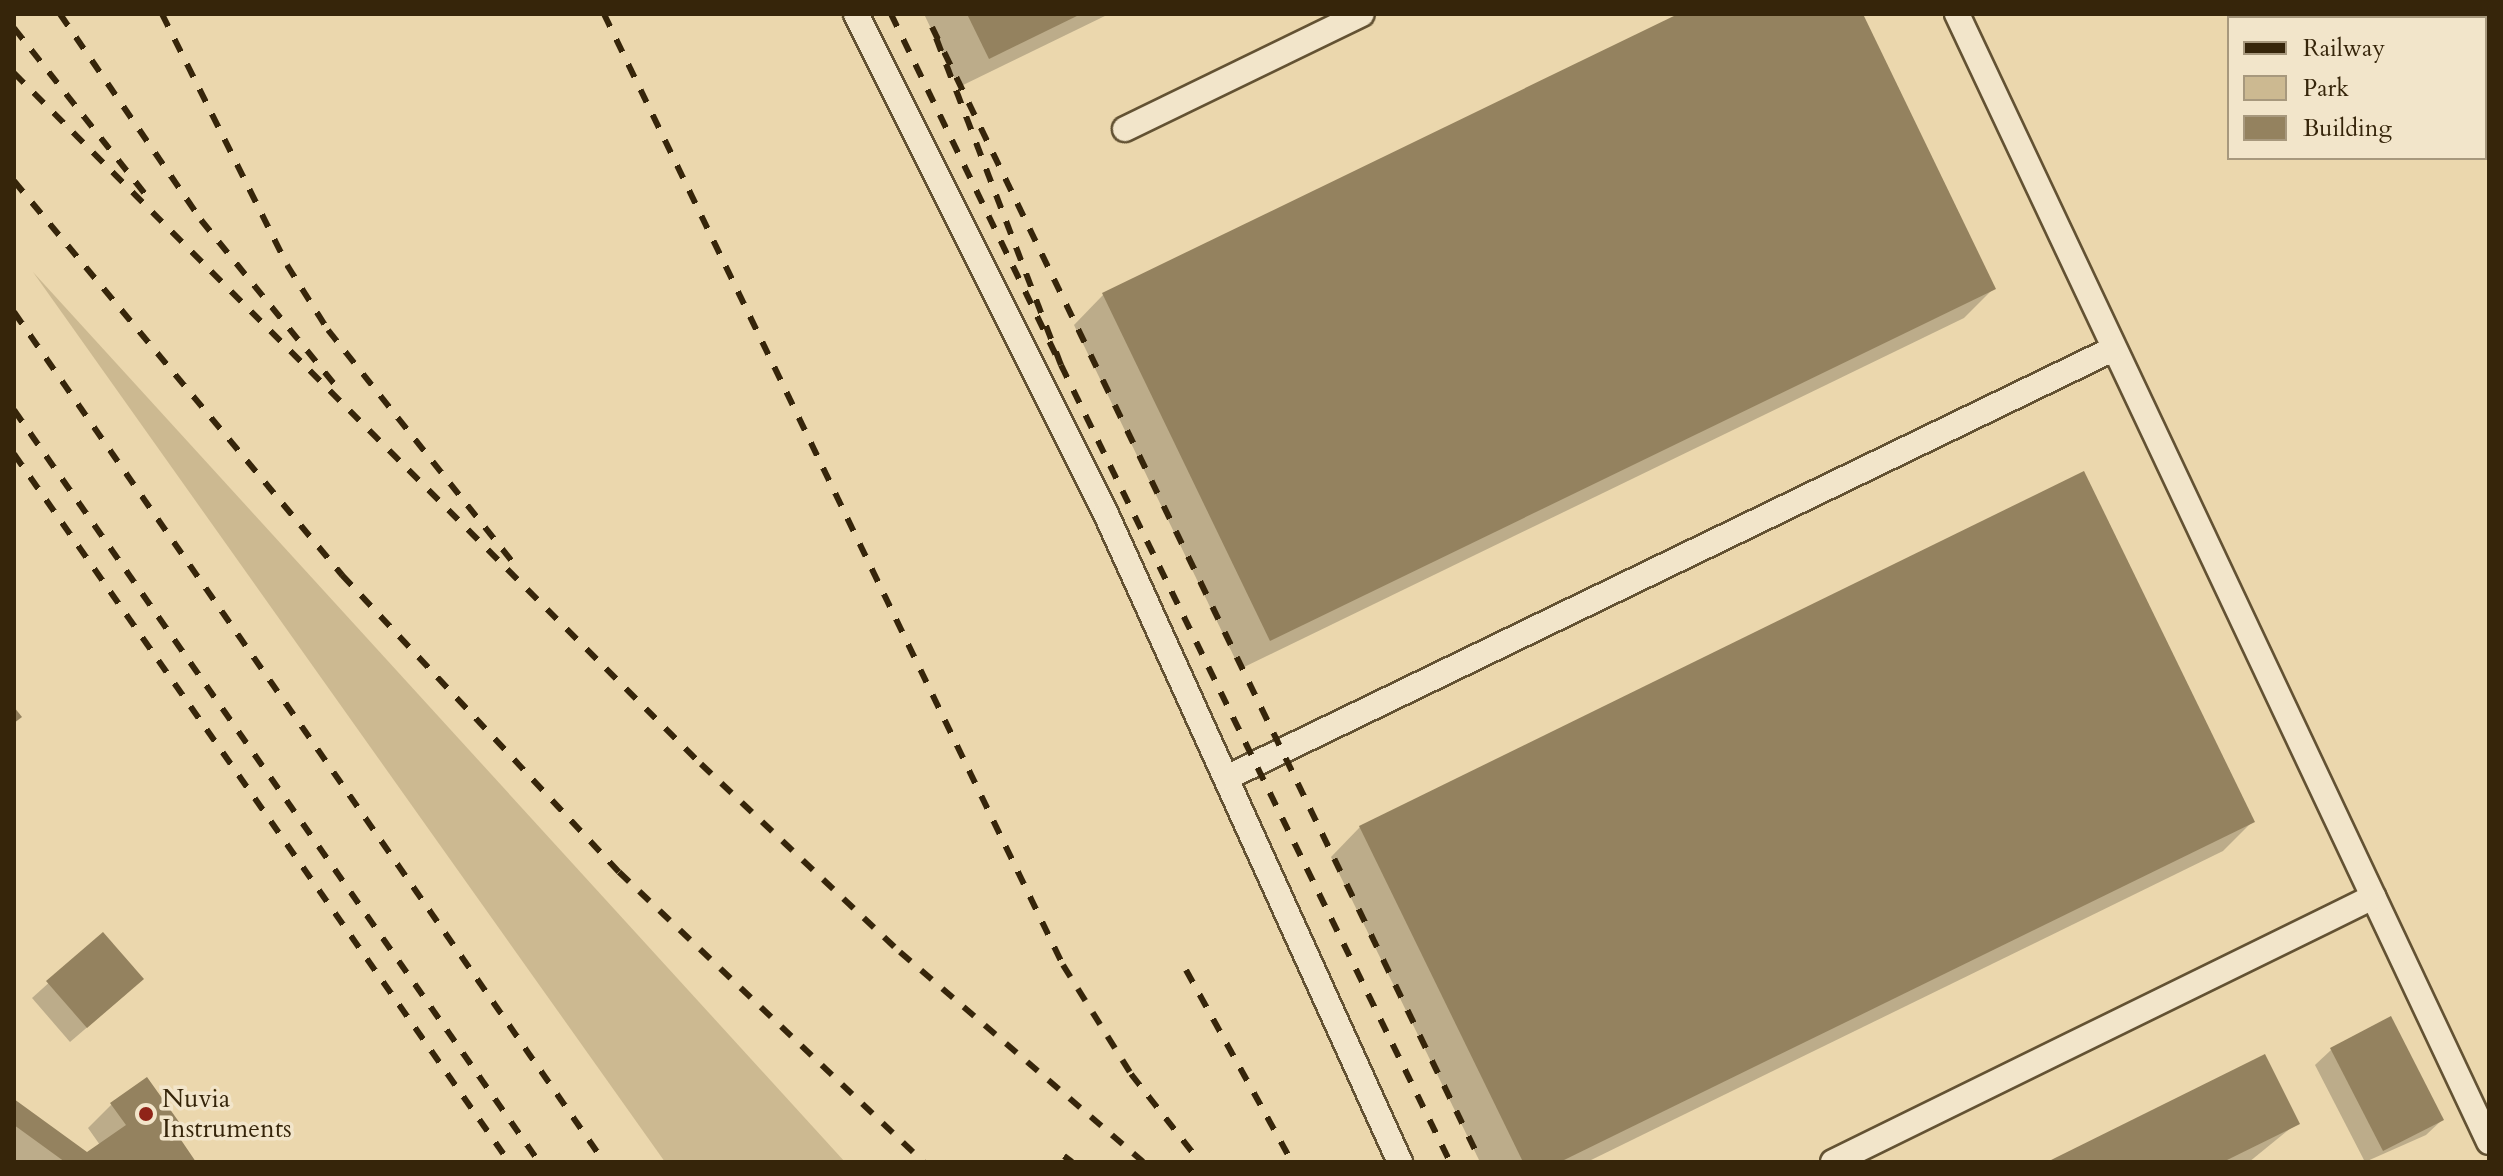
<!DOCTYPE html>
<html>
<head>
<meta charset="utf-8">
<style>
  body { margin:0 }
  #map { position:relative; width:2503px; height:1176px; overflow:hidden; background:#ebd7ad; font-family:Cardo,serif }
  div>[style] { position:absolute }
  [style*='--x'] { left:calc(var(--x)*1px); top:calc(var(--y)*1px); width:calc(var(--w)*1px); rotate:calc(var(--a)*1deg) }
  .green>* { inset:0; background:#ccb991 }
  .shadow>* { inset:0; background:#0003 }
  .building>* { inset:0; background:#94825f }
  .roads { filter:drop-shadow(2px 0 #635233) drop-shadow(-2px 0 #635233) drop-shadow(0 2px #635233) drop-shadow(0 -2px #635233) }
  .service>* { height:24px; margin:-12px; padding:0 12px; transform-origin:12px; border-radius:12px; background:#f2e5ca }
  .rail>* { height:6px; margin-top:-3px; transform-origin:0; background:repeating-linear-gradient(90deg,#36250a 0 14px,transparent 0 28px) }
  .dots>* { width:22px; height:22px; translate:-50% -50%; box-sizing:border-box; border:4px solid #f2e5ca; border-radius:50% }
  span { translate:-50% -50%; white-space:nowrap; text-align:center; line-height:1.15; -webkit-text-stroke:7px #f2e5ca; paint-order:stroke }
  .poi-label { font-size:26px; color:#36250a }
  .left { translate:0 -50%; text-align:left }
  .frame { position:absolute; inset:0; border:16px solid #36250a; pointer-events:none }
  .legend { position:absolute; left:2227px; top:16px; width:260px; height:144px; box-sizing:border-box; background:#f2e5ca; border:2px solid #a7987d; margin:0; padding:10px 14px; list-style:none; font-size:24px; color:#36250a }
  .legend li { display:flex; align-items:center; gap:16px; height:40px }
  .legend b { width:40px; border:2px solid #a7987d }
</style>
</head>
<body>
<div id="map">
  <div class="green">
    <i style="clip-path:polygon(33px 272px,845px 1162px,665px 1162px)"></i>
  </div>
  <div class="shadow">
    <i style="clip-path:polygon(924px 14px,1109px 14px,959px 87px)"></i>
    <i style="clip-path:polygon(1682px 14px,1861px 14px,1993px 289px,1964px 318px,1240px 669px,1074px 325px,1103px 295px)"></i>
    <i style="clip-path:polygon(2253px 821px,2223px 851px,1587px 1162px,1480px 1162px,1331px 857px,1360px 827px)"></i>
    <i style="clip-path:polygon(103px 934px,126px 994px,70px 1042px,32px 998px)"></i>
    <i style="clip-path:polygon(2331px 1050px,2442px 1120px,2426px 1135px,2365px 1162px,2315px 1065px)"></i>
    <i style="clip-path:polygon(14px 1101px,87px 1155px,100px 1145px,88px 1128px,112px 1104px,175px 1135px,194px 1162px,14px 1162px)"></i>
    <i style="clip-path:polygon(2297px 1123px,2249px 1162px,2051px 1162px)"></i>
  </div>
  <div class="building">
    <i style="clip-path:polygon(967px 14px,1081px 14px,989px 59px)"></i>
    <i style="clip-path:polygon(1678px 14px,1863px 14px,1996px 289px,1270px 641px,1102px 293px)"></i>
    <i style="clip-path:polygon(2084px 471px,2255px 822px,1560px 1162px,1523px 1162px,1359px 826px)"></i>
    <i style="clip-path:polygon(14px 707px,22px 717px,14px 723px)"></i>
    <i style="clip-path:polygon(103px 932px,144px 979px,87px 1028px,46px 981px)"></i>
    <i style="clip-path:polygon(2391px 1016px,2444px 1120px,2383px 1151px,2330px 1048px)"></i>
    <i style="clip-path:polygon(2265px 1054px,2300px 1124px,2223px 1162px,2047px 1162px)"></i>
    <i style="clip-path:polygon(147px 1077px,184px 1129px,177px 1134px,196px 1162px,65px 1162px,14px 1125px,14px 1099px,87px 1152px,126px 1125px,110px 1103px)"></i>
  </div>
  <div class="roads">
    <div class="service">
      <i style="--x:856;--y:14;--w:559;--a:63.43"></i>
      <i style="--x:1106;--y:514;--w:712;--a:65.6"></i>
      <i style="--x:1957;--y:14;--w:1247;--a:64.75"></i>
      <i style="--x:1125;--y:129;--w:263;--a:-25.9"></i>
      <i style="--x:1226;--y:778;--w:985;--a:-25.81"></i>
      <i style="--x:1833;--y:1162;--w:602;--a:-26.14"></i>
    </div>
  </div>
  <div class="rail">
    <i style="--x:60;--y:14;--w:250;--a:55.6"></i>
    <i style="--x:201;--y:220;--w:214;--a:50.9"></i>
    <i style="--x:162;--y:14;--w:280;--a:63.5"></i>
    <i style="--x:287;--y:265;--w:77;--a:57.8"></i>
    <i style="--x:328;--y:330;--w:299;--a:51.5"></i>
    <i style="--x:604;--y:14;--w:1056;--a:64.24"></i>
    <i style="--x:1063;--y:965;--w:128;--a:58"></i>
    <i style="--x:1131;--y:1074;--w:112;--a:51.9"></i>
    <i style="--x:891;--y:14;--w:390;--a:64.2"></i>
    <i style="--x:1061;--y:365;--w:362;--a:-110.9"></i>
    <i style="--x:932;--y:27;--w:1261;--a:64.19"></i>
    <i style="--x:14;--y:28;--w:211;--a:51.7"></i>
    <i style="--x:14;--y:73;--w:974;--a:45.17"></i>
    <i style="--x:701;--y:764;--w:274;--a:43.4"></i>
    <i style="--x:900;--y:952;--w:321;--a:40.8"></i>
    <i style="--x:14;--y:181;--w:513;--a:50.22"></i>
    <i style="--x:342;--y:575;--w:406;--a:47"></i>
    <i style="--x:619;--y:872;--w:421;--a:43.6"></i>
    <i style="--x:14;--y:312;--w:1035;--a:55.23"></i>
    <i style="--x:1061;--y:365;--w:887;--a:63.98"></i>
    <i style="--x:14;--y:410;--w:917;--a:55.08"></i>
    <i style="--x:14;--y:454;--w:864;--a:55.04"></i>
    <i style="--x:1186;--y:970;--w:219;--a:61.1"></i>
    <i style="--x:1064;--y:1156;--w:10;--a:37"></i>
  </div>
  <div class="dots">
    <i style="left:146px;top:1114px;background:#8f2418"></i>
  </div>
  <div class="poi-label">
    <span class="left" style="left:162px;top:1114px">Nuvia<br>Instruments</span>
  </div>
  <div class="frame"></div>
  <ul class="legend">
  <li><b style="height:10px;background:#36250a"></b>Railway</li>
  <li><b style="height:22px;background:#ccb991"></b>Park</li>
  <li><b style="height:22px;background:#94825f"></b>Building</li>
  </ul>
</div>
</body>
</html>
